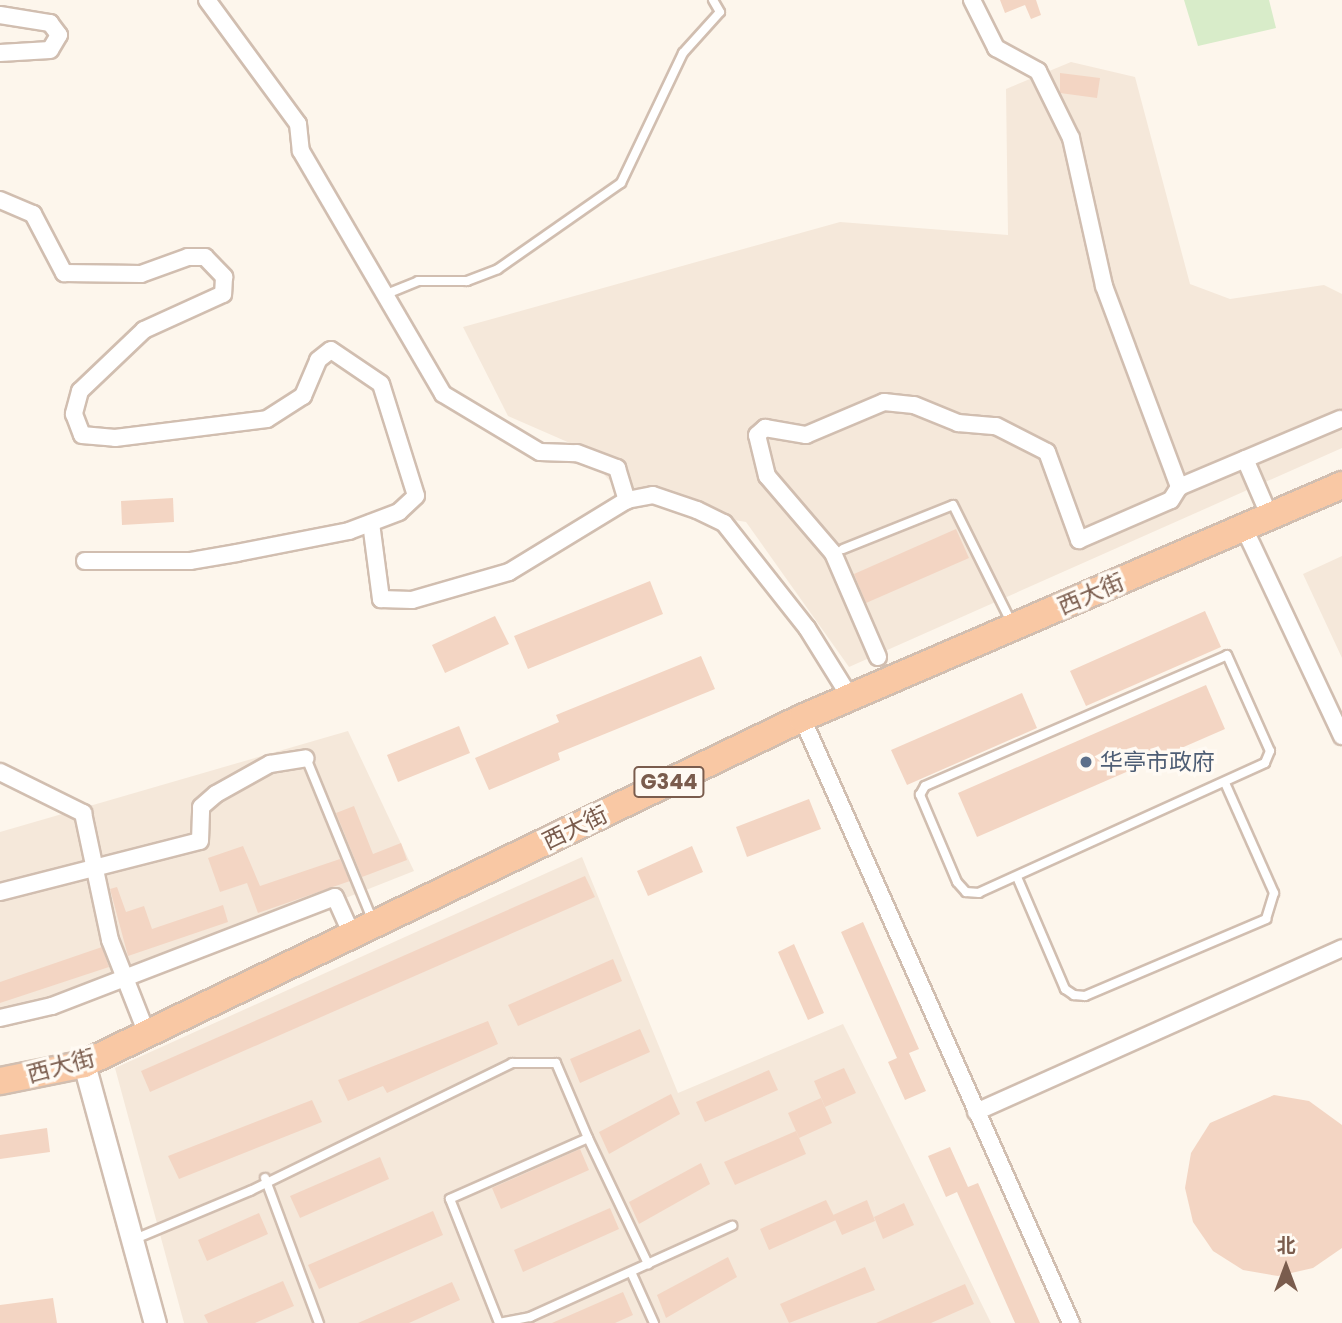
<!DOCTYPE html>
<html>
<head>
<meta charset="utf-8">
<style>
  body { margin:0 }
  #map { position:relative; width:1342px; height:1323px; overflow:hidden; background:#fdf6ec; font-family:Poppins,"Noto Sans SC",sans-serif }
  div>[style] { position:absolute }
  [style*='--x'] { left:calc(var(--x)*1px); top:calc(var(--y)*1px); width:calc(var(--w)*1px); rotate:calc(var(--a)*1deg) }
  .residential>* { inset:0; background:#f5e8da }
  .green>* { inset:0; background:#d8ecc9 }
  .building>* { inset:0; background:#f3d5c3 }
  .roads { filter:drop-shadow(2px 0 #d1beb0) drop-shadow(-2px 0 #d1beb0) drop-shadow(0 2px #d1beb0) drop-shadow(0 -2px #d1beb0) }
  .service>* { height:8px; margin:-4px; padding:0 4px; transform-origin:4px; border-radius:4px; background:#fff }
  .minor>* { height:16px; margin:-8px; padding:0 8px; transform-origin:8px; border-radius:8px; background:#fff }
  .tertiary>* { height:21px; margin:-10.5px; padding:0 10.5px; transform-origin:10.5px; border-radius:10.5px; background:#fff }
  .trunk>* { height:26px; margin:-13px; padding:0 13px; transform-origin:13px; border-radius:13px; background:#f9c8a4 }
  .dots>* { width:19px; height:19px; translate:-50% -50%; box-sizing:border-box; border:4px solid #fffaf3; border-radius:50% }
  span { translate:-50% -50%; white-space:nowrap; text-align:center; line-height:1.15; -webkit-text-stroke:7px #fffaf3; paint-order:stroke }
  .shield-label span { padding:2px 5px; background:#fffaf3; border:2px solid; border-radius:5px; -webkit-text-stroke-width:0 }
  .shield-label { font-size:21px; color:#7a5c4d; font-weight:700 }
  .street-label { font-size:23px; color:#7a5c4d }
  .service-label { font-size:23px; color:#4e5e75 }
  .left { translate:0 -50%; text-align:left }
  .north { position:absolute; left:1251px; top:1232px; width:70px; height:70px; -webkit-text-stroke:5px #fffaf3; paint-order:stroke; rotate:0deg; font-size:19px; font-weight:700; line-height:28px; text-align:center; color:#7a5c4d }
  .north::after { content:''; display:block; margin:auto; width:24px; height:32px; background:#7a5c4d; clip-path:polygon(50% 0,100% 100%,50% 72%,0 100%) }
</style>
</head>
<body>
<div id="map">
  <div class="residential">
    <i style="clip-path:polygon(1071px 62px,1135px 77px,1190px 284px,1230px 299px,1324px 285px,1342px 294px,1342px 448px,849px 667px,746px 522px,629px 502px,579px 447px,508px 416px,463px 327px,840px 222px,1008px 235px,1006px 89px)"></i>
    <i style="clip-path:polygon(1342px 556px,1342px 658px,1303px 574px)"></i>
    <i style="clip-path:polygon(348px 731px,414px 871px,95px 997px,0 1020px,0 832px)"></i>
    <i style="clip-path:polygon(582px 857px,678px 1093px,843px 1024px,991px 1323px,184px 1323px,115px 1068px)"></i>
  </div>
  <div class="green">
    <i style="clip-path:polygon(1184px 0,1269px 0,1276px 28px,1198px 46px)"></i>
  </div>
  <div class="building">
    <i style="clip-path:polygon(1000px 0,1036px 0,1041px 15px,1031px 19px,1025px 5px,1005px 13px)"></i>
    <i style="clip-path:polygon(1060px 73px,1100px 78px,1097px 98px,1060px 93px)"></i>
    <i style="clip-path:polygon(173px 498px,174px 522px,122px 525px,121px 501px)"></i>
    <i style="clip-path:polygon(956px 529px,969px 558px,866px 603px,854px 574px)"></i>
    <i style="clip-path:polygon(650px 581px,663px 614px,528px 669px,514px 636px)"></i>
    <i style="clip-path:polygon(1205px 611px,1221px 647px,1086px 706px,1070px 671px)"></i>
    <i style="clip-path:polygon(495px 616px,509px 644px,445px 673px,432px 645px)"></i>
    <i style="clip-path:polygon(701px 656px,715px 689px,558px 753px,560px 760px,489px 790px,475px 758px,559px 722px,556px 715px)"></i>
    <i style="clip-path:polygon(1206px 685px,1225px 729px,977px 837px,958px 793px)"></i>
    <i style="clip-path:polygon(1022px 693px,1037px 728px,907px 785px,891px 750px)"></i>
    <i style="clip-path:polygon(459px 726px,470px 753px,398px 782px,387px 755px)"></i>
    <i style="clip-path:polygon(809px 799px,821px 829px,747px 857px,736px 827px)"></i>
    <i style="clip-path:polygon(354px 806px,373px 854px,401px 843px,407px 860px,362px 877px,336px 813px)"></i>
    <i style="clip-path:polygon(243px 846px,260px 886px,340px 859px,350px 881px,258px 913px,247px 883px,220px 892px,208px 858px)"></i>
    <i style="clip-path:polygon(692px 846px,703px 872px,648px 896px,637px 871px)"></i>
    <i style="clip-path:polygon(585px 876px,595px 897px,150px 1092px,141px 1071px)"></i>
    <i style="clip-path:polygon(117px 887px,126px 912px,144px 906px,152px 929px,223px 905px,228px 922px,128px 956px,110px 889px)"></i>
    <i style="clip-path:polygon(863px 922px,919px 1049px,909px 1053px,926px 1091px,905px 1100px,888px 1062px,897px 1058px,841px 932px)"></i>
    <i style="clip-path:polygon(794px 944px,824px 1013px,808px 1020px,778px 952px)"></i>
    <i style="clip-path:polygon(102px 947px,109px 967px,0 1003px,0 982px)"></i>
    <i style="clip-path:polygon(613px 959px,622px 981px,518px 1026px,508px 1005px)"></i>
    <i style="clip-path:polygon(488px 1021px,498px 1044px,387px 1093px,383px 1086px,348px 1101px,338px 1080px)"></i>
    <i style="clip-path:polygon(640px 1029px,650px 1052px,580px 1083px,570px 1059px)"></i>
    <i style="clip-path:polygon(844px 1068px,856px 1093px,825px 1107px,814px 1081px)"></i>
    <i style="clip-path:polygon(769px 1070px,778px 1090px,705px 1122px,696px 1102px)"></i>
    <i style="clip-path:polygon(671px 1094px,680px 1114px,609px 1154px,599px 1132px)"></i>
    <i style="clip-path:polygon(1274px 1095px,1309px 1101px,1342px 1125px,1342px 1248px,1313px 1268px,1278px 1276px,1243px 1270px,1213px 1251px,1193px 1222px,1185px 1188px,1191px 1153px,1210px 1123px)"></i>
    <i style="clip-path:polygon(821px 1098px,832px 1123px,799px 1138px,788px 1113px)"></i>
    <i style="clip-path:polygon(312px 1100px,322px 1122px,179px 1179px,168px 1156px)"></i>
    <i style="clip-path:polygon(47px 1128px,50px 1152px,0 1159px,0 1135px)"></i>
    <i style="clip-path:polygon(796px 1131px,806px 1154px,735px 1185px,724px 1162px)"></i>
    <i style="clip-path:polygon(950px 1147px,968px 1187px,978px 1183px,1040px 1323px,1015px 1323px,957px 1192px,946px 1197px,928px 1156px)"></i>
    <i style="clip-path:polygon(580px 1149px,589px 1170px,501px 1209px,492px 1188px)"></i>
    <i style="clip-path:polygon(380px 1157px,389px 1179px,300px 1218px,290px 1196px)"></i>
    <i style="clip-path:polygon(701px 1163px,710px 1184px,639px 1224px,629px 1202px)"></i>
    <i style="clip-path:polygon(826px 1200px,836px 1220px,769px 1250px,760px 1229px)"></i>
    <i style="clip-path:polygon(867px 1200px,875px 1221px,842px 1235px,833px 1215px)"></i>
    <i style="clip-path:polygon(904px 1203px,914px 1225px,883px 1239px,874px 1217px)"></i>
    <i style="clip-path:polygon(610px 1208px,619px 1229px,523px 1272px,514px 1250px)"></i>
    <i style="clip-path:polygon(433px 1211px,443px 1235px,319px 1289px,308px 1265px)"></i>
    <i style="clip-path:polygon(259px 1213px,268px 1234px,207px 1261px,198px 1240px)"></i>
    <i style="clip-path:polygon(728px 1257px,737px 1277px,666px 1318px,657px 1295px)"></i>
    <i style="clip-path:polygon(865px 1267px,875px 1290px,789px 1323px,780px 1304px)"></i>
    <i style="clip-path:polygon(283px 1281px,294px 1306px,255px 1323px,208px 1323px,204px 1315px)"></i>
    <i style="clip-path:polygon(452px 1282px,460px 1300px,409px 1323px,358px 1323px)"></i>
    <i style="clip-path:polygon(965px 1284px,974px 1304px,931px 1323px,876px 1323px)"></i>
    <i style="clip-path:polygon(623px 1292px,633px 1315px,615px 1323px,552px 1323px)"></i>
    <i style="clip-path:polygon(53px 1298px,57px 1323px,0 1323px,0 1305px)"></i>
  </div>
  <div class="roads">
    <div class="service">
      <i style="--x:389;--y:293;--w:31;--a:-22"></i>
      <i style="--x:418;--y:281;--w:49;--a:0"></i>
      <i style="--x:467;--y:281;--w:33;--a:-21"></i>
      <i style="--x:498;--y:269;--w:150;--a:-35"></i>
      <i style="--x:621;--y:183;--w:144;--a:-64.5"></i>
      <i style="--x:683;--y:53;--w:55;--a:-47.9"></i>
      <i style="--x:720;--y:12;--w:14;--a:-120"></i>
      <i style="--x:843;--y:549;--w:118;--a:-21.8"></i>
      <i style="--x:953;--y:505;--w:133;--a:63.6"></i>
      <i style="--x:1227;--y:655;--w:105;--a:65.9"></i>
      <i style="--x:1270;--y:751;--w:13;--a:113"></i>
      <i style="--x:1265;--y:763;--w:314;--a:155.6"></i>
      <i style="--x:979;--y:893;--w:13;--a:-176"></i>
      <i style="--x:966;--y:892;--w:13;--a:-132"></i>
      <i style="--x:957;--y:882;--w:95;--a:-113"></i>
      <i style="--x:920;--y:795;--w:10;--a:-61"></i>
      <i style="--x:925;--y:786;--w:329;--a:-23.4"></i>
      <i style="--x:306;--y:758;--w:176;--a:67.7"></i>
      <i style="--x:1017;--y:877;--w:122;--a:66.8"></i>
      <i style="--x:1065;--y:989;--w:11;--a:34"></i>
      <i style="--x:1074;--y:995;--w:11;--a:5"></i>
      <i style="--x:1085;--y:996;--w:197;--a:-23"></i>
      <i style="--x:1266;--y:919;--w:27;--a:-73"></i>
      <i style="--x:1274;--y:893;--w:120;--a:-114"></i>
      <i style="--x:588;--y:1138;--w:140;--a:64.5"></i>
      <i style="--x:265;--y:1178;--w:155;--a:69.6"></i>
      <i style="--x:135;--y:1239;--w:125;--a:-22.7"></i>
      <i style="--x:250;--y:1191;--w:292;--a:-26"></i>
      <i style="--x:512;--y:1063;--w:44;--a:0"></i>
      <i style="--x:556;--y:1063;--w:82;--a:66.9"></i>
      <i style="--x:588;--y:1138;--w:151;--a:156.2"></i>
      <i style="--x:450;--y:1199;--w:133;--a:68.4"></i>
      <i style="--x:631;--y:1272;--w:56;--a:65.7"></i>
      <i style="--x:499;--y:1323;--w:32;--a:-11"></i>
      <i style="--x:530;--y:1317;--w:222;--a:-24.3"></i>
    </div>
    <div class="minor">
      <i style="--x:207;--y:0;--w:154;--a:53.7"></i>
      <i style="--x:298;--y:124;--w:27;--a:84"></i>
      <i style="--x:301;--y:151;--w:281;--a:59.7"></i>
      <i style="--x:443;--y:394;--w:113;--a:30.9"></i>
      <i style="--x:540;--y:452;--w:37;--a:2"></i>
      <i style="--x:577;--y:453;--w:43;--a:20.6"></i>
      <i style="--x:617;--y:468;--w:34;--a:73"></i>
      <i style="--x:972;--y:0;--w:54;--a:63.4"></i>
      <i style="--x:996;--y:48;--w:48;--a:28.7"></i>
      <i style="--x:1038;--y:71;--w:75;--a:63.8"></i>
      <i style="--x:1071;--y:138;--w:152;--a:77.4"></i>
      <i style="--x:1104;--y:286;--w:215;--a:69.5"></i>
      <i style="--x:0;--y:15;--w:51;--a:9.1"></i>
      <i style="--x:50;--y:23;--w:15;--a:53"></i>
      <i style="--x:59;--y:35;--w:17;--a:121"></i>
      <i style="--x:50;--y:50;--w:50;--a:176.6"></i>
      <i style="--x:0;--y:200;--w:36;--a:23"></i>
      <i style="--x:33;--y:214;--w:67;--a:62.3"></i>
      <i style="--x:64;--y:273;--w:77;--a:0.7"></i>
      <i style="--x:141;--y:274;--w:50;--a:-19.9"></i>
      <i style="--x:188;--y:257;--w:17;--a:0"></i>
      <i style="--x:205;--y:257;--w:28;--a:46"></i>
      <i style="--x:224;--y:277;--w:17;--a:93"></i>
      <i style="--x:223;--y:294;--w:87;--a:155.5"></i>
      <i style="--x:144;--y:330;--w:88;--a:136.4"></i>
      <i style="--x:80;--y:391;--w:24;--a:105"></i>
      <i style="--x:74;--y:414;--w:22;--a:69"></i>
      <i style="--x:82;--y:435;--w:33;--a:5"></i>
      <i style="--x:115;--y:438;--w:153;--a:-7.1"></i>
      <i style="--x:267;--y:419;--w:43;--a:-32.6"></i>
      <i style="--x:303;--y:396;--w:39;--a:-67"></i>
      <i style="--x:318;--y:360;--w:16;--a:-38"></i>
      <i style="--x:331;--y:350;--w:60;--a:34.2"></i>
      <i style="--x:381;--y:384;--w:117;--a:72.6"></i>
      <i style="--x:416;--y:496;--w:23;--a:137"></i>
      <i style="--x:399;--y:512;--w:53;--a:159.2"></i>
      <i style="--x:349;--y:531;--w:114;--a:168.9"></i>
      <i style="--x:237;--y:553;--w:48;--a:170.3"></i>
      <i style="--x:190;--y:561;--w:105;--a:180"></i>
      <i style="--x:1245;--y:459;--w:63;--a:66.7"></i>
      <i style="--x:371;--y:523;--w:77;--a:82.5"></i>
      <i style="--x:381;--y:599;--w:31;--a:2"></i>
      <i style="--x:412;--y:600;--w:101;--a:-16.1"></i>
      <i style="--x:509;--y:572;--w:138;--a:-31.4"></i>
      <i style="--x:627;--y:500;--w:26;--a:-11"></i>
      <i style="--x:653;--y:495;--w:46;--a:18.8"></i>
      <i style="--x:697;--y:510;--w:30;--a:26"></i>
      <i style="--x:724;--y:523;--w:134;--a:51.7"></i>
      <i style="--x:807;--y:628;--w:81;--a:58.1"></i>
      <i style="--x:1244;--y:528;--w:230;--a:64.8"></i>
      <i style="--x:878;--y:657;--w:113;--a:-113.4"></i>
      <i style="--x:833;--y:553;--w:101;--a:-130.6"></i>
      <i style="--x:767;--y:476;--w:42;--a:-103.7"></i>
      <i style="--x:757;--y:435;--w:11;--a:-41"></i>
      <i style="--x:765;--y:428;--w:42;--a:9.7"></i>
      <i style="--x:806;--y:435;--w:85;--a:-22.9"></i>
      <i style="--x:884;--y:402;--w:30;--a:6"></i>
      <i style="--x:914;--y:405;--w:48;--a:22.2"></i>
      <i style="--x:958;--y:423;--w:38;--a:5"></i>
      <i style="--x:996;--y:426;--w:57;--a:27"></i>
      <i style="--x:1047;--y:452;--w:94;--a:70"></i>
      <i style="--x:1079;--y:540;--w:100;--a:-23.5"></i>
      <i style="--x:1171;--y:500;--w:15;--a:-58"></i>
      <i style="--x:1179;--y:487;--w:175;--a:-22.9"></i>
      <i style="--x:802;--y:718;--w:662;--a:66.03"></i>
      <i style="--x:0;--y:772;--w:93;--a:26.3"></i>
      <i style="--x:83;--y:813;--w:130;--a:78"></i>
      <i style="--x:110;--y:940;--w:101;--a:68.5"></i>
      <i style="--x:0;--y:892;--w:206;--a:-14.3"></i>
      <i style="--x:200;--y:841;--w:34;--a:-88"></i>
      <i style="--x:201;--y:807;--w:20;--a:-41"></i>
      <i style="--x:216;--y:794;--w:62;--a:-29.1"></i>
      <i style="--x:270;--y:764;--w:36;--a:-9"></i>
      <i style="--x:0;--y:1018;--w:53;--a:-13"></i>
      <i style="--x:52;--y:1006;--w:303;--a:-21.1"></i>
      <i style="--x:335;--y:897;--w:42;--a:65.9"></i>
      <i style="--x:976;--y:1112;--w:401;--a:-24.1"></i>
    </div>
    <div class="tertiary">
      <i style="--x:84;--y:1064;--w:269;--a:74.7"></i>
    </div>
    <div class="trunk">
      <i style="--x:0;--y:1081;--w:86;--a:-11.4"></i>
      <i style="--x:84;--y:1064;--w:797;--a:-25.73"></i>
      <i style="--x:802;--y:718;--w:588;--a:-23.34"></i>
    </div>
  </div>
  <div class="dots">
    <i style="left:1086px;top:762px;background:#5c6f8a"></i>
  </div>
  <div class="shield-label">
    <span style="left:669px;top:782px">G344</span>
  </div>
  <div class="street-label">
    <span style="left:1091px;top:594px;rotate:-23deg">西大街</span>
    <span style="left:575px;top:828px;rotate:-26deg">西大街</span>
    <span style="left:61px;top:1066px;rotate:-15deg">西大街</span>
  </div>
  <div class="service-label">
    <span class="left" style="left:1100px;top:762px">华亭市政府</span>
  </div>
  <div class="north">北</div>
</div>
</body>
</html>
